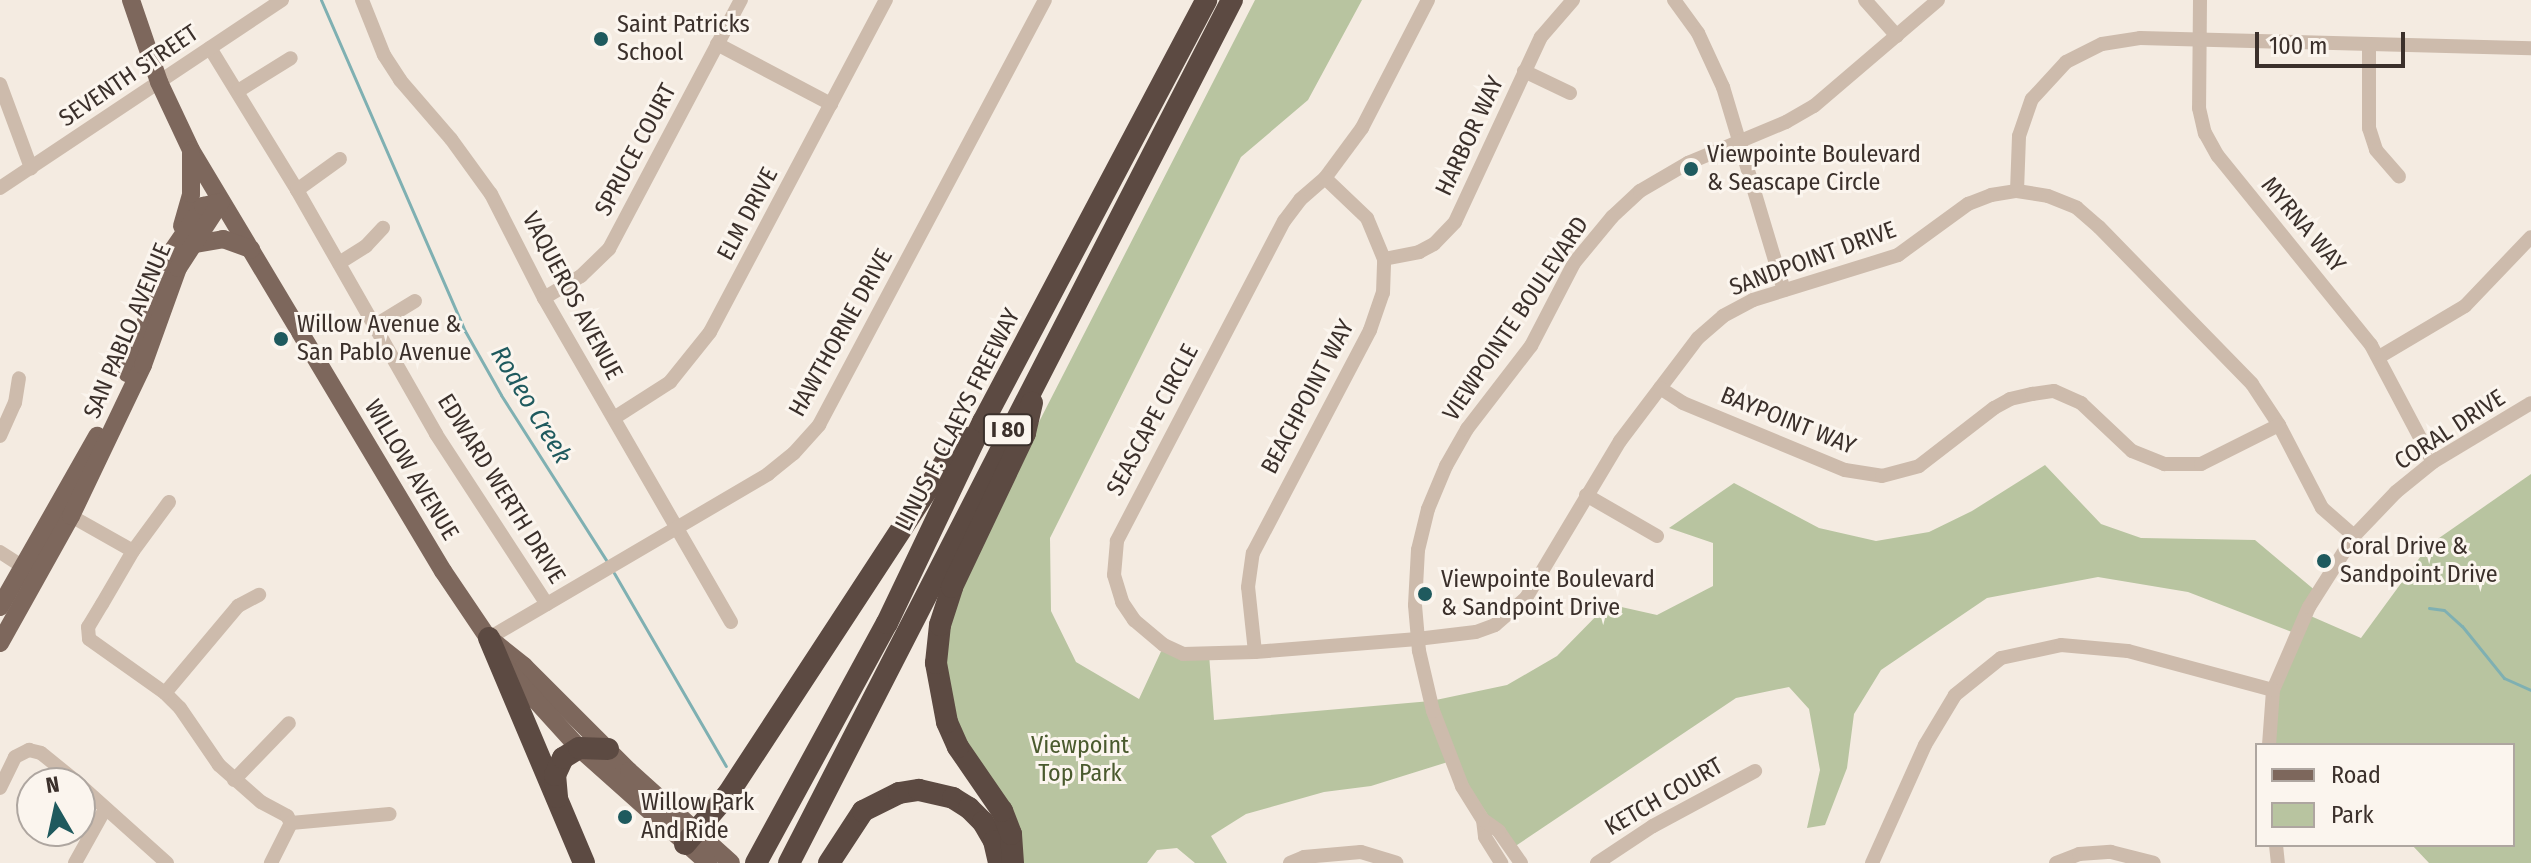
<!DOCTYPE html>
<html>
<head>
<meta charset="utf-8">
<style>
  body { margin:0 }
  #map { position:relative; width:2531px; height:863px; overflow:hidden; background:#f4ebe1; font-family:"Fira Sans Condensed",sans-serif }
  div>[style] { position:absolute }
  [style*='--x'] { left:calc(var(--x)*1px); top:calc(var(--y)*1px); width:calc(var(--w)*1px); rotate:calc(var(--a)*1deg) }
  .green>* { inset:0; background:#b8c4a0 }
  .stream>* { height:3px; margin:-1.5px; padding:0 1.5px; transform-origin:1.5px; border-radius:1.5px; background:#7fb0b2 }
  .minor>* { height:14px; margin:-7px; padding:0 7px; transform-origin:7px; border-radius:7px; background:#cdbbac }
  .major>* { height:18px; margin:-9px; padding:0 9px; transform-origin:9px; border-radius:9px; background:#7d675c }
  .highway>* { height:22px; margin:-11px; padding:0 11px; transform-origin:11px; border-radius:11px; background:#5c4a42 }
  .dots>* { width:22px; height:22px; translate:-50% -50%; box-sizing:border-box; border:4px solid #fbf5ee; border-radius:50% }
  span { translate:-50% -50%; white-space:nowrap; text-align:center; line-height:1.15; -webkit-text-stroke:6px #fbf5ee; paint-order:stroke }
  .shield-label span { padding:2px 6px; background:#fbf5ee; border:2px solid; border-radius:6px; -webkit-text-stroke-width:0 }
  .shield-label { font-size:22px; color:#3b302b; font-weight:700 }
  .poi-label { font-size:24px; color:#3b302b }
  .left { translate:0 -50%; text-align:left }
  .street-label { font-size:24px; color:#3b302b }
  .park-label { font-size:24px; color:#4a5a2e }
  .water-label { font-size:26px; color:#1f5a5e; font-style:italic }
  .legend { position:absolute; left:2255px; top:743px; width:260px; height:104px; box-sizing:border-box; background:#fbf5ee; border:2px solid #aea6a0; margin:0; padding:10px 14px; list-style:none; font-size:24px; color:#3b302b }
  .legend li { display:flex; align-items:center; gap:16px; height:40px }
  .legend b { width:40px; border:2px solid #aea6a0 }
  .north { position:absolute; left:16px; top:767px; width:80px; height:80px; box-sizing:border-box; background:#fbf5ee; border:2px solid #aea6a0; border-radius:50%; rotate:351deg; font-size:22px; font-weight:700; line-height:32px; text-align:center; color:#3b302b }
  .north::after { content:''; display:block; margin:auto; width:28px; height:36px; background:#1f5a5e; clip-path:polygon(50% 0,100% 100%,50% 72%,0 100%) }
  .scale { position:absolute; left:2255px; top:32px; width:150px; height:36px; box-sizing:border-box; border:4px solid #3b302b; border-top:0; padding-left:10px; font-size:24px; line-height:28px; white-space:nowrap; color:#3b302b; -webkit-text-stroke:6px #fbf5ee; paint-order:stroke }
</style>
</head>
<body>
<div id="map">
  <div class="green">
    <i style="clip-path:polygon(1255px 0,1362px 0,1308px 100px,1241px 157px,1050px 538px,1051px 611px,1076px 662px,1139px 699px,1164px 645px,1209px 654px,1214px 720px,1431px 701px,1507px 685px,1557px 656px,1608px 604px,1657px 615px,1713px 586px,1713px 543px,1669px 528px,1734px 483px,1819px 528px,1876px 541px,1929px 532px,1972px 511px,2045px 465px,2101px 524px,2141px 538px,2255px 540px,2317px 592px,2306px 614px,2361px 638px,2429px 545px,2531px 474px,2531px 863px,2429px 863px,2412px 845px,2513px 845px,2513px 745px,2269px 745px,2273px 690px,2297px 634px,2188px 592px,2098px 577px,1987px 598px,1881px 670px,1854px 714px,1847px 768px,1825px 825px,1807px 828px,1820px 770px,1809px 709px,1789px 687px,1736px 698px,1511px 849px,1451px 761px,1371px 786px,1324px 792px,1246px 814px,1211px 836px,1227px 863px,1195px 863px,1177px 848px,1157px 850px,1147px 863px,1013px 863px,1014px 857px,947px 722px,947px 644px,954px 601px,1020px 459px)"></i>
  </div>
  <div class="stream">
    <i style="--x:321;--y:0;--w:361;--a:66.5"></i>
    <i style="--x:465;--y:331;--w:73;--a:60.6"></i>
    <i style="--x:501;--y:395;--w:199;--a:57.5"></i>
    <i style="--x:614;--y:573;--w:223;--a:59.9"></i>
    <i style="--x:2429;--y:608;--w:15;--a:8"></i>
    <i style="--x:2444;--y:610;--w:24;--a:42"></i>
    <i style="--x:2462;--y:626;--w:67;--a:51.1"></i>
    <i style="--x:2504;--y:678;--w:30;--a:24"></i>
  </div>
  <div class="minor">
    <i style="--x:362;--y:0;--w:59;--a:68.2"></i>
    <i style="--x:384;--y:55;--w:30;--a:57"></i>
    <i style="--x:400;--y:80;--w:78;--a:49.2"></i>
    <i style="--x:451;--y:139;--w:68;--a:54"></i>
    <i style="--x:491;--y:194;--w:117;--a:63"></i>
    <i style="--x:544;--y:298;--w:374;--a:60"></i>
    <i style="--x:1428;--y:0;--w:144;--a:117.3"></i>
    <i style="--x:1362;--y:128;--w:62;--a:126.5"></i>
    <i style="--x:1325;--y:178;--w:33;--a:139"></i>
    <i style="--x:1300;--y:200;--w:26;--a:127"></i>
    <i style="--x:1284;--y:221;--w:361;--a:117.6"></i>
    <i style="--x:1117;--y:541;--w:34;--a:95"></i>
    <i style="--x:1114;--y:575;--w:28;--a:73"></i>
    <i style="--x:1122;--y:602;--w:22;--a:56"></i>
    <i style="--x:1134;--y:620;--w:39;--a:40"></i>
    <i style="--x:1164;--y:645;--w:21;--a:25"></i>
    <i style="--x:1183;--y:654;--w:72;--a:-1.6"></i>
    <i style="--x:1255;--y:652;--w:163;--a:-4.6"></i>
    <i style="--x:1417;--y:639;--w:59;--a:-6.8"></i>
    <i style="--x:1476;--y:632;--w:20;--a:-20"></i>
    <i style="--x:1495;--y:625;--w:41;--a:-41.1"></i>
    <i style="--x:1526;--y:598;--w:183;--a:-59.1"></i>
    <i style="--x:1620;--y:441;--w:129;--a:-52.9"></i>
    <i style="--x:1698;--y:338;--w:33;--a:-41"></i>
    <i style="--x:1723;--y:316;--w:34;--a:-28"></i>
    <i style="--x:1753;--y:300;--w:152;--a:-17.2"></i>
    <i style="--x:1898;--y:255;--w:87;--a:-36.1"></i>
    <i style="--x:1968;--y:204;--w:25;--a:-21"></i>
    <i style="--x:1991;--y:195;--w:26;--a:-9"></i>
    <i style="--x:2017;--y:191;--w:31;--a:9"></i>
    <i style="--x:2048;--y:196;--w:31;--a:22"></i>
    <i style="--x:2077;--y:208;--w:29;--a:41"></i>
    <i style="--x:2099;--y:227;--w:219;--a:45.7"></i>
    <i style="--x:2252;--y:384;--w:49;--a:56.6"></i>
    <i style="--x:2279;--y:425;--w:93;--a:62.6"></i>
    <i style="--x:2322;--y:508;--w:43;--a:41.2"></i>
    <i style="--x:1674;--y:0;--w:41;--a:54"></i>
    <i style="--x:1698;--y:33;--w:60;--a:65.2"></i>
    <i style="--x:1723;--y:87;--w:212;--a:73.3"></i>
    <i style="--x:1865;--y:0;--w:48;--a:48.4"></i>
    <i style="--x:2200;--y:0;--w:108;--a:90.5"></i>
    <i style="--x:2199;--y:108;--w:26;--a:77"></i>
    <i style="--x:2205;--y:133;--w:26;--a:61"></i>
    <i style="--x:2218;--y:156;--w:243;--a:51"></i>
    <i style="--x:2371;--y:345;--w:132;--a:62.1"></i>
    <i style="--x:717;--y:44;--w:129;--a:27.8"></i>
    <i style="--x:2369;--y:44;--w:84;--a:90"></i>
    <i style="--x:2369;--y:128;--w:23;--a:72"></i>
    <i style="--x:2376;--y:150;--w:35;--a:49"></i>
    <i style="--x:210;--y:48;--w:167;--a:58.5"></i>
    <i style="--x:297;--y:190;--w:281;--a:60.3"></i>
    <i style="--x:436;--y:434;--w:203;--a:56.9"></i>
    <i style="--x:1524;--y:71;--w:51;--a:25.6"></i>
    <i style="--x:0;--y:84;--w:90;--a:69.7"></i>
    <i style="--x:238;--y:91;--w:62;--a:-31.9"></i>
    <i style="--x:0;--y:188;--w:339;--a:-33.7"></i>
    <i style="--x:297;--y:190;--w:53;--a:-35.8"></i>
    <i style="--x:2017;--y:191;--w:55;--a:-87.9"></i>
    <i style="--x:2019;--y:136;--w:39;--a:-71"></i>
    <i style="--x:2032;--y:99;--w:50;--a:-47.4"></i>
    <i style="--x:2066;--y:62;--w:40;--a:-26.6"></i>
    <i style="--x:2102;--y:44;--w:38;--a:-9"></i>
    <i style="--x:2140;--y:38;--w:391;--a:1.5"></i>
    <i style="--x:1384;--y:259;--w:36;--a:-11"></i>
    <i style="--x:1419;--y:252;--w:17;--a:-28"></i>
    <i style="--x:1434;--y:244;--w:30;--a:-46"></i>
    <i style="--x:1455;--y:222;--w:204;--a:-65.1"></i>
    <i style="--x:1541;--y:37;--w:49;--a:-49.1"></i>
    <i style="--x:339;--y:263;--w:32;--a:-32"></i>
    <i style="--x:366;--y:246;--w:25;--a:-47"></i>
    <i style="--x:544;--y:298;--w:43;--a:-30.7"></i>
    <i style="--x:581;--y:276;--w:39;--a:-44"></i>
    <i style="--x:609;--y:249;--w:282;--a:-62.1"></i>
    <i style="--x:374;--y:326;--w:48;--a:-31.4"></i>
    <i style="--x:2379;--y:357;--w:100;--a:-30.7"></i>
    <i style="--x:2465;--y:306;--w:95;--a:-46.3"></i>
    <i style="--x:1660;--y:388;--w:27;--a:33"></i>
    <i style="--x:1683;--y:403;--w:175;--a:22.5"></i>
    <i style="--x:1845;--y:470;--w:37;--a:9"></i>
    <i style="--x:1882;--y:476;--w:38;--a:-15"></i>
    <i style="--x:1919;--y:466;--w:95;--a:-37.7"></i>
    <i style="--x:1994;--y:408;--w:18;--a:-29"></i>
    <i style="--x:2010;--y:399;--w:23;--a:-13"></i>
    <i style="--x:2032;--y:394;--w:22;--a:-8"></i>
    <i style="--x:2054;--y:391;--w:30;--a:24"></i>
    <i style="--x:2081;--y:403;--w:70;--a:43.3"></i>
    <i style="--x:2132;--y:451;--w:35;--a:22"></i>
    <i style="--x:2164;--y:464;--w:37;--a:0"></i>
    <i style="--x:2201;--y:464;--w:87;--a:-26.6"></i>
    <i style="--x:614;--y:418;--w:67;--a:-32.7"></i>
    <i style="--x:670;--y:382;--w:64;--a:-51.3"></i>
    <i style="--x:710;--y:332;--w:376;--a:-62.1"></i>
    <i style="--x:0;--y:436;--w:36;--a:-66"></i>
    <i style="--x:15;--y:403;--w:25;--a:-81"></i>
    <i style="--x:1586;--y:495;--w:82;--a:30"></i>
    <i style="--x:169;--y:502;--w:61;--a:126.3"></i>
    <i style="--x:133;--y:551;--w:61;--a:120.3"></i>
    <i style="--x:102;--y:604;--w:27;--a:121"></i>
    <i style="--x:88;--y:627;--w:12;--a:85"></i>
    <i style="--x:89;--y:639;--w:93;--a:35.4"></i>
    <i style="--x:165;--y:693;--w:21;--a:45"></i>
    <i style="--x:180;--y:708;--w:69;--a:55.6"></i>
    <i style="--x:219;--y:765;--w:56;--a:41.4"></i>
    <i style="--x:261;--y:802;--w:30;--a:28"></i>
    <i style="--x:287;--y:816;--w:8;--a:60"></i>
    <i style="--x:291;--y:823;--w:45;--a:116.6"></i>
    <i style="--x:71;--y:516;--w:71;--a:29.4"></i>
    <i style="--x:0;--y:552;--w:27;--a:33"></i>
    <i style="--x:489;--y:638;--w:324;--a:-30.4"></i>
    <i style="--x:768;--y:474;--w:33;--a:-39"></i>
    <i style="--x:794;--y:453;--w:38;--a:-48"></i>
    <i style="--x:819;--y:425;--w:481;--a:-62"></i>
    <i style="--x:1255;--y:652;--w:65;--a:-96.1"></i>
    <i style="--x:1248;--y:587;--w:34;--a:-82"></i>
    <i style="--x:1253;--y:553;--w:252;--a:-62.3"></i>
    <i style="--x:1370;--y:330;--w:39;--a:-71"></i>
    <i style="--x:1383;--y:293;--w:34;--a:-88"></i>
    <i style="--x:1384;--y:259;--w:44;--a:-112.5"></i>
    <i style="--x:1367;--y:218;--w:58;--a:-136.4"></i>
    <i style="--x:165;--y:693;--w:114;--a:-50"></i>
    <i style="--x:238;--y:606;--w:24;--a:-28"></i>
    <i style="--x:2269;--y:745;--w:55;--a:-85.8"></i>
    <i style="--x:2273;--y:690;--w:90;--a:-66.6"></i>
    <i style="--x:2309;--y:607;--w:84;--a:-57.6"></i>
    <i style="--x:2354;--y:536;--w:61;--a:-46.3"></i>
    <i style="--x:2396;--y:492;--w:48;--a:-39"></i>
    <i style="--x:2433;--y:462;--w:114;--a:-31"></i>
    <i style="--x:234;--y:780;--w:79;--a:-46"></i>
    <i style="--x:80;--y:785;--w:117;--a:41.9"></i>
    <i style="--x:0;--y:788;--w:34;--a:-64"></i>
    <i style="--x:15;--y:757;--w:16;--a:-27"></i>
    <i style="--x:29;--y:750;--w:12;--a:14"></i>
    <i style="--x:41;--y:753;--w:48;--a:39"></i>
    <i style="--x:1483;--y:820;--w:17;--a:83"></i>
    <i style="--x:1485;--y:837;--w:31;--a:58"></i>
    <i style="--x:291;--y:823;--w:99;--a:-5.2"></i>
    <i style="--x:2276;--y:845;--w:18;--a:84"></i>
    <i style="--x:75;--y:863;--w:62;--a:-60.9"></i>
    <i style="--x:1290;--y:863;--w:15;--a:-23"></i>
    <i style="--x:1304;--y:857;--w:57;--a:-5"></i>
    <i style="--x:1361;--y:852;--w:37;--a:17"></i>
    <i style="--x:1521;--y:863;--w:39;--a:-125"></i>
    <i style="--x:1499;--y:831;--w:19;--a:-145"></i>
    <i style="--x:1483;--y:820;--w:40;--a:-122"></i>
    <i style="--x:1462;--y:786;--w:80;--a:-111.1"></i>
    <i style="--x:1433;--y:711;--w:62;--a:-103.1"></i>
    <i style="--x:1419;--y:651;--w:46;--a:-95"></i>
    <i style="--x:1415;--y:605;--w:55;--a:-86.9"></i>
    <i style="--x:1418;--y:550;--w:42;--a:-76.3"></i>
    <i style="--x:1428;--y:509;--w:47;--a:-67.3"></i>
    <i style="--x:1446;--y:466;--w:43;--a:-60.4"></i>
    <i style="--x:1467;--y:429;--w:105;--a:-52.4"></i>
    <i style="--x:1531;--y:346;--w:93;--a:-62.6"></i>
    <i style="--x:1574;--y:263;--w:60;--a:-50.4"></i>
    <i style="--x:1612;--y:217;--w:38;--a:-43"></i>
    <i style="--x:1640;--y:191;--w:56;--a:-30.3"></i>
    <i style="--x:1688;--y:163;--w:106;--a:-22.7"></i>
    <i style="--x:1786;--y:122;--w:32;--a:-30"></i>
    <i style="--x:1814;--y:106;--w:163;--a:-40.5"></i>
    <i style="--x:1597;--y:863;--w:67;--a:-33.5"></i>
    <i style="--x:1653;--y:826;--w:116;--a:-28.3"></i>
    <i style="--x:1872;--y:863;--w:129;--a:-65.8"></i>
    <i style="--x:1925;--y:745;--w:58;--a:-59"></i>
    <i style="--x:1955;--y:695;--w:59;--a:-38.8"></i>
    <i style="--x:2001;--y:658;--w:61;--a:-12.2"></i>
    <i style="--x:2061;--y:645;--w:67;--a:5.1"></i>
    <i style="--x:2128;--y:651;--w:150;--a:15.1"></i>
    <i style="--x:2056;--y:863;--w:25;--a:-21"></i>
    <i style="--x:2079;--y:854;--w:32;--a:-4"></i>
    <i style="--x:2111;--y:852;--w:44;--a:14.3"></i>
  </div>
  <div class="major">
    <i style="--x:131;--y:0;--w:87;--a:71.1"></i>
    <i style="--x:159;--y:82;--w:75;--a:64.8"></i>
    <i style="--x:191;--y:150;--w:491;--a:59.1"></i>
    <i style="--x:443;--y:571;--w:93;--a:56"></i>
    <i style="--x:182;--y:226;--w:33;--a:-74"></i>
    <i style="--x:191;--y:194;--w:41;--a:-90"></i>
    <i style="--x:190;--y:245;--w:34;--a:-10"></i>
    <i style="--x:223;--y:239;--w:30;--a:20"></i>
    <i style="--x:127;--y:373;--w:130;--a:-69.8"></i>
    <i style="--x:172;--y:251;--w:55;--a:-55.4"></i>
    <i style="--x:203;--y:206;--w:18;--a:-13"></i>
    <i style="--x:0;--y:607;--w:197;--a:-60.4"></i>
    <i style="--x:489;--y:638;--w:45;--a:38.7"></i>
    <i style="--x:524;--y:666;--w:148;--a:45"></i>
    <i style="--x:629;--y:771;--w:137;--a:42"></i>
    <i style="--x:0;--y:643;--w:145;--a:-60.8"></i>
    <i style="--x:71;--y:516;--w:167;--a:-64.5"></i>
    <i style="--x:143;--y:365;--w:103;--a:-70.2"></i>
    <i style="--x:178;--y:268;--w:79;--a:-56.9"></i>
    <i style="--x:508;--y:670;--w:105;--a:47.7"></i>
    <i style="--x:579;--y:748;--w:173;--a:41.7"></i>
  </div>
  <div class="highway">
    <i style="--x:489;--y:638;--w:244;--a:67.1"></i>
    <i style="--x:557;--y:797;--w:22;--a:-95"></i>
    <i style="--x:555;--y:775;--w:19;--a:-65"></i>
    <i style="--x:563;--y:758;--w:19;--a:-32"></i>
    <i style="--x:579;--y:748;--w:29;--a:2"></i>
    <i style="--x:685;--y:844;--w:66;--a:-49.3"></i>
    <i style="--x:728;--y:794;--w:396;--a:-56.8"></i>
    <i style="--x:945;--y:463;--w:35;--a:-46"></i>
    <i style="--x:756;--y:863;--w:273;--a:-61.4"></i>
    <i style="--x:887;--y:623;--w:223;--a:-64.5"></i>
    <i style="--x:983;--y:422;--w:477;--a:-62.1"></i>
    <i style="--x:789;--y:863;--w:970;--a:-62.83"></i>
    <i style="--x:829;--y:863;--w:62;--a:-56.8"></i>
    <i style="--x:863;--y:811;--w:40;--a:-26.6"></i>
    <i style="--x:899;--y:793;--w:20;--a:-9"></i>
    <i style="--x:919;--y:790;--w:35;--a:13"></i>
    <i style="--x:953;--y:798;--w:19;--a:32"></i>
    <i style="--x:969;--y:808;--w:20;--a:45"></i>
    <i style="--x:983;--y:822;--w:22;--a:60"></i>
    <i style="--x:994;--y:841;--w:23;--a:77"></i>
    <i style="--x:1013;--y:863;--w:29;--a:-94"></i>
    <i style="--x:1011;--y:834;--w:25;--a:-111"></i>
    <i style="--x:1002;--y:811;--w:78;--a:-124.5"></i>
    <i style="--x:958;--y:747;--w:27;--a:-114"></i>
    <i style="--x:947;--y:722;--w:60;--a:-100.6"></i>
    <i style="--x:936;--y:663;--w:38;--a:-84"></i>
    <i style="--x:940;--y:625;--w:40;--a:-72"></i>
    <i style="--x:952;--y:587;--w:170;--a:-64.6"></i>
    <i style="--x:1025;--y:433;--w:31;--a:-77"></i>
  </div>
  <div class="dots">
    <i style="left:601px;top:39px;background:#1f5a5e"></i>
    <i style="left:1691px;top:169px;background:#1f5a5e"></i>
    <i style="left:281px;top:339px;background:#1f5a5e"></i>
    <i style="left:2324px;top:561px;background:#1f5a5e"></i>
    <i style="left:1425px;top:594px;background:#1f5a5e"></i>
    <i style="left:625px;top:817px;background:#1f5a5e"></i>
  </div>
  <div class="shield-label">
    <span style="left:1008px;top:430px">I 80</span>
  </div>
  <div class="poi-label">
    <span class="left" style="left:617px;top:39px">Saint Patricks<br>School</span>
    <span class="left" style="left:1707px;top:169px">Viewpointe Boulevard<br>&amp; Seascape Circle</span>
    <span class="left" style="left:297px;top:339px">Willow Avenue &amp;<br>San Pablo Avenue</span>
    <span class="left" style="left:2340px;top:561px">Coral Drive &amp;<br>Sandpoint Drive</span>
    <span class="left" style="left:1441px;top:594px">Viewpointe Boulevard<br>&amp; Sandpoint Drive</span>
    <span class="left" style="left:641px;top:817px">Willow Park<br>And Ride</span>
  </div>
  <div class="street-label">
    <span style="left:129px;top:76px;rotate:-34deg">SEVENTH STREET</span>
    <span style="left:1470px;top:136px;rotate:-65deg">HARBOR WAY</span>
    <span style="left:636px;top:150px;rotate:-62deg">SPRUCE COURT</span>
    <span style="left:748px;top:214px;rotate:-62deg">ELM DRIVE</span>
    <span style="left:2303px;top:225px;rotate:50deg">MYRNA WAY</span>
    <span style="left:1813px;top:259px;rotate:-20deg">SANDPOINT DRIVE</span>
    <span style="left:572px;top:296px;rotate:62deg">VAQUEROS AVENUE</span>
    <span style="left:1516px;top:319px;rotate:-56deg">VIEWPOINTE BOULEVARD</span>
    <span style="left:128px;top:331px;rotate:-67deg">SAN PABLO AVENUE</span>
    <span style="left:841px;top:333px;rotate:-61deg">HAWTHORNE DRIVE</span>
    <span style="left:1308px;top:397px;rotate:-62deg">BEACHPOINT WAY</span>
    <span style="left:958px;top:420px;rotate:-63deg">LINUS F. CLAEYS FREEWAY</span>
    <span style="left:1153px;top:420px;rotate:-62deg">SEASCAPE CIRCLE</span>
    <span style="left:1788px;top:421px;rotate:22deg">BAYPOINT WAY</span>
    <span style="left:2450px;top:430px;rotate:-33deg">CORAL DRIVE</span>
    <span style="left:411px;top:470px;rotate:59deg">WILLOW AVENUE</span>
    <span style="left:501px;top:489px;rotate:58deg">EDWARD WERTH DRIVE</span>
    <span style="left:1664px;top:797px;rotate:-30deg">KETCH COURT</span>
  </div>
  <div class="park-label">
    <span style="left:1080px;top:760px">Viewpoint<br>Top Park</span>
  </div>
  <div class="water-label">
    <span style="left:531px;top:405px;rotate:59deg">Rodeo Creek</span>
  </div>
  <ul class="legend">
  <li><b style="height:10px;background:#7d675c"></b>Road</li>
  <li><b style="height:22px;background:#b8c4a0"></b>Park</li>
  </ul>
  <div class="north">N</div>
  <div class="scale">100 m</div>
</div>
</body>
</html>
